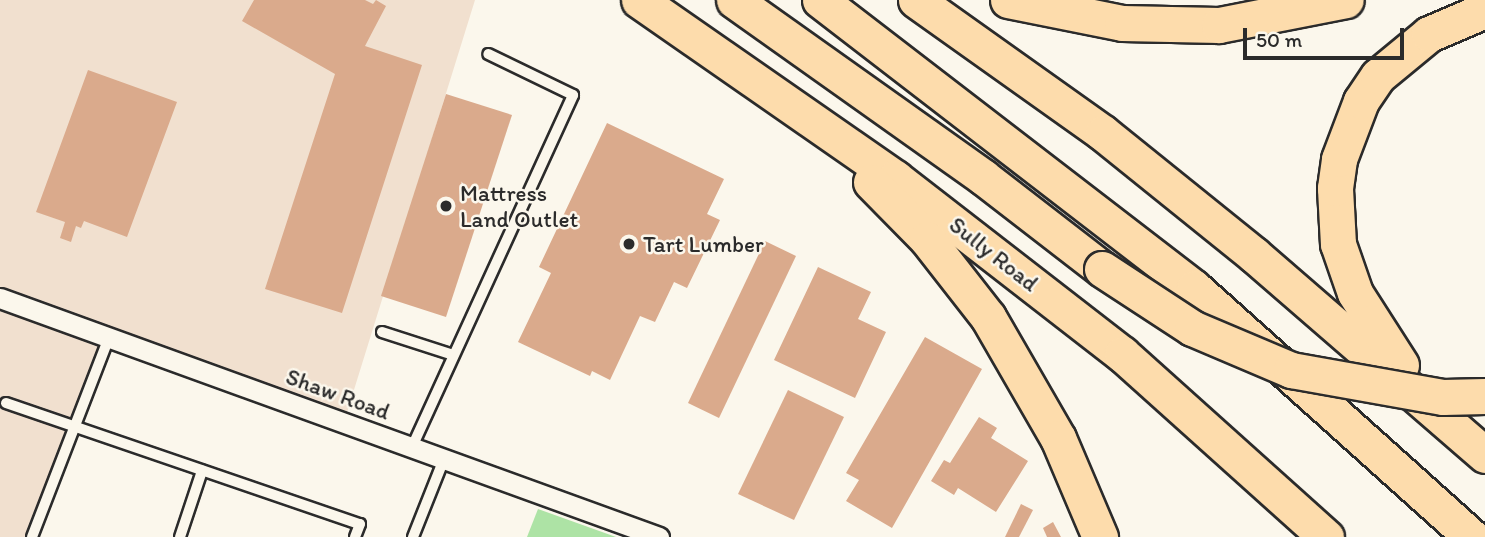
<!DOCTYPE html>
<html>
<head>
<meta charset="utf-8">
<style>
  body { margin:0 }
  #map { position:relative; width:1485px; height:537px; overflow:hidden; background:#fbf7ec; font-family:Itim,sans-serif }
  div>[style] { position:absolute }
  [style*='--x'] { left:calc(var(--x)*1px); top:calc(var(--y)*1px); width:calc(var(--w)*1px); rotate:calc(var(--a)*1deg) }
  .built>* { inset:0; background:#f1e0cf }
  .green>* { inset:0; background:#ade3a5 }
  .building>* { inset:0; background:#daaa8c }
  .roads { filter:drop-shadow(2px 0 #2b2b2b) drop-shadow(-2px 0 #2b2b2b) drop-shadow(0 2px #2b2b2b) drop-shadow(0 -2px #2b2b2b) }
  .lane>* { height:10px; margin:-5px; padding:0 5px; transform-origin:5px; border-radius:5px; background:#fbf7ec }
  .street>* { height:19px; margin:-9.5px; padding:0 9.5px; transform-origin:9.5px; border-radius:9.5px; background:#fbf7ec }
  .highway>* { height:35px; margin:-17.5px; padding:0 17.5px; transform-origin:17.5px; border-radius:17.5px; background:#fddcac }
  .bridges { filter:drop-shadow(2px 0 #2b2b2b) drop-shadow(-2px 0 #2b2b2b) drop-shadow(0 2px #2b2b2b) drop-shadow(0 -2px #2b2b2b) }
  .highway-bridge>* { height:35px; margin:-17.5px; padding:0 17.5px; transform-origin:17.5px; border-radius:17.5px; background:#fddcac }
  .dots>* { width:19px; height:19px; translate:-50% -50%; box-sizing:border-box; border:4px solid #fbf7ec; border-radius:50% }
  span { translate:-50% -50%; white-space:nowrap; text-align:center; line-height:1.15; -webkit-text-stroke:5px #fbf7ec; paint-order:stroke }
  .poi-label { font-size:23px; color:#2b2b2b }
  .left { translate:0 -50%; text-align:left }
  .street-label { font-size:23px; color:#2b2b2b }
  .scale { position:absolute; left:1243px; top:28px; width:161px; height:32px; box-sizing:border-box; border:4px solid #2b2b2b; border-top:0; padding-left:9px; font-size:21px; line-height:24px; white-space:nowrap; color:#2b2b2b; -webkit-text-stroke:5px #fbf7ec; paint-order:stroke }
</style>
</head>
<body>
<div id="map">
  <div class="built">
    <i style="clip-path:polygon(0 0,475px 0,344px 422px,109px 337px,29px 537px,0 537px)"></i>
  </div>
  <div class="green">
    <i style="clip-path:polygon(538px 509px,616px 537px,527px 537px)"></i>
  </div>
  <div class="building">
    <i style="clip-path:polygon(254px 0,365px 0,373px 4px,376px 0,386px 6px,365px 46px,422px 65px,342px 313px,265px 289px,335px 74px,242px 21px)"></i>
    <i style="clip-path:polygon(88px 70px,177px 102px,127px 237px,84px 221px,81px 228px,76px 226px,71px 242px,60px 238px,65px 222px,36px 212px)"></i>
    <i style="clip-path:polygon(446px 94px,512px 115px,446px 317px,381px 296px)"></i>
    <i style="clip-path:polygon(607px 123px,724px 179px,707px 214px,720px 220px,687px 288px,674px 282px,655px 322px,640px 316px,610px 380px,592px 371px,590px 376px,518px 342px,551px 273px,539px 267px)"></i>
    <i style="clip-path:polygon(765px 241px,796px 256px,719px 418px,688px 403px)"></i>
    <i style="clip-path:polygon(818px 267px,871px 292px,858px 319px,886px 332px,855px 398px,774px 360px)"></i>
    <i style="clip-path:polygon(925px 337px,982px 369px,892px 528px,846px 501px,859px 480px,846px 473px)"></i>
    <i style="clip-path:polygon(788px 390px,844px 417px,794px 520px,738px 494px)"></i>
    <i style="clip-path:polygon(979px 417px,997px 428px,991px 438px,1028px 461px,996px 512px,958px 488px,954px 495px,931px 481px,944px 460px,950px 463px)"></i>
    <i style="clip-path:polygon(1021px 504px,1033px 510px,1019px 537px,1005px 537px)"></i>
    <i style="clip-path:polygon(1053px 522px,1061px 537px,1047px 537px,1043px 528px)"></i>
  </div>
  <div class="roads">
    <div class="lane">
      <i style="--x:382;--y:332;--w:75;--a:17.9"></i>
      <i style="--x:6;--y:403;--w:374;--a:18.9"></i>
      <i style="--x:360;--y:524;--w:14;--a:111"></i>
      <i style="--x:412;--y:447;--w:387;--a:-65.4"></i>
      <i style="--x:573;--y:95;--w:94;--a:-154.2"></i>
      <i style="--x:32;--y:537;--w:214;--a:-68.9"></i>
      <i style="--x:180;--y:537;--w:70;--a:-71.6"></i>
      <i style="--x:413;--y:537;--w:84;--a:-68.3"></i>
    </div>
    <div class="street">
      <i style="--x:0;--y:298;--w:701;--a:19.93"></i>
    </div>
    <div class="highway">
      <i style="--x:639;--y:0;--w:312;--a:34.8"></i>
      <i style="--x:895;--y:178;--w:287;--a:37.8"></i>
      <i style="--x:1122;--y:354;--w:274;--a:41.9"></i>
      <i style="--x:734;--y:0;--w:305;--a:35.4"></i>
      <i style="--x:983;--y:177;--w:150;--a:37.7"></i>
      <i style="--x:820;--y:0;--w:472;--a:37.6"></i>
      <i style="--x:1194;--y:288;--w:373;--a:41.9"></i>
      <i style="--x:916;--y:0;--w:229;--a:35.4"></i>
      <i style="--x:1103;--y:133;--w:193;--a:38.9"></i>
      <i style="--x:1253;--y:254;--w:307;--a:40.9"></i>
      <i style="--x:1008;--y:0;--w:116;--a:11.4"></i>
      <i style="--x:1122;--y:23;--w:97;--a:1.2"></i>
      <i style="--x:1219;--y:25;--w:129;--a:-11.1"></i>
      <i style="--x:871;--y:182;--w:80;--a:45.5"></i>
      <i style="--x:927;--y:239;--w:99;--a:52"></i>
      <i style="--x:988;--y:317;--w:140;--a:60"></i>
      <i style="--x:1058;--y:438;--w:108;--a:67"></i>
      <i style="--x:1401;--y:365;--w:85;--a:-122.6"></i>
      <i style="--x:1355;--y:293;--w:52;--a:-109.1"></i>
      <i style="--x:1338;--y:244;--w:56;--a:-93.1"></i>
      <i style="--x:1335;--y:188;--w:29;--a:-82"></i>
      <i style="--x:1339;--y:159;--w:62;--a:-69.2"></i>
      <i style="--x:1361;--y:101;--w:30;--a:-56"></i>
      <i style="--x:1378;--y:76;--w:66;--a:-39.5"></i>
      <i style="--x:1429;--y:34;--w:61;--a:-23.2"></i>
    </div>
  </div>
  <div class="bridges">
    <div class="highway-bridge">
      <i style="--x:1102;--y:269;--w:108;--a:33.2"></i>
      <i style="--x:1192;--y:328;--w:108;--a:23"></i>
      <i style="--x:1291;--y:370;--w:154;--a:10.1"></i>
      <i style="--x:1443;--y:397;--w:42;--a:-1.4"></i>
    </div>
  </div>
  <div class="dots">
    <i style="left:446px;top:206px;background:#2b2b2b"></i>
    <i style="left:629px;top:244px;background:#2b2b2b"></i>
  </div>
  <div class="poi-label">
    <span class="left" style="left:460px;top:206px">Mattress<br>Land Outlet</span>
    <span class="left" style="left:643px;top:244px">Tart Lumber</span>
  </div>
  <div class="street-label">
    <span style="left:994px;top:254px;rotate:38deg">Sully Road</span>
    <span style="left:338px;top:394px;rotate:20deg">Shaw Road</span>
  </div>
  <div class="scale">50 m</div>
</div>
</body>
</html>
